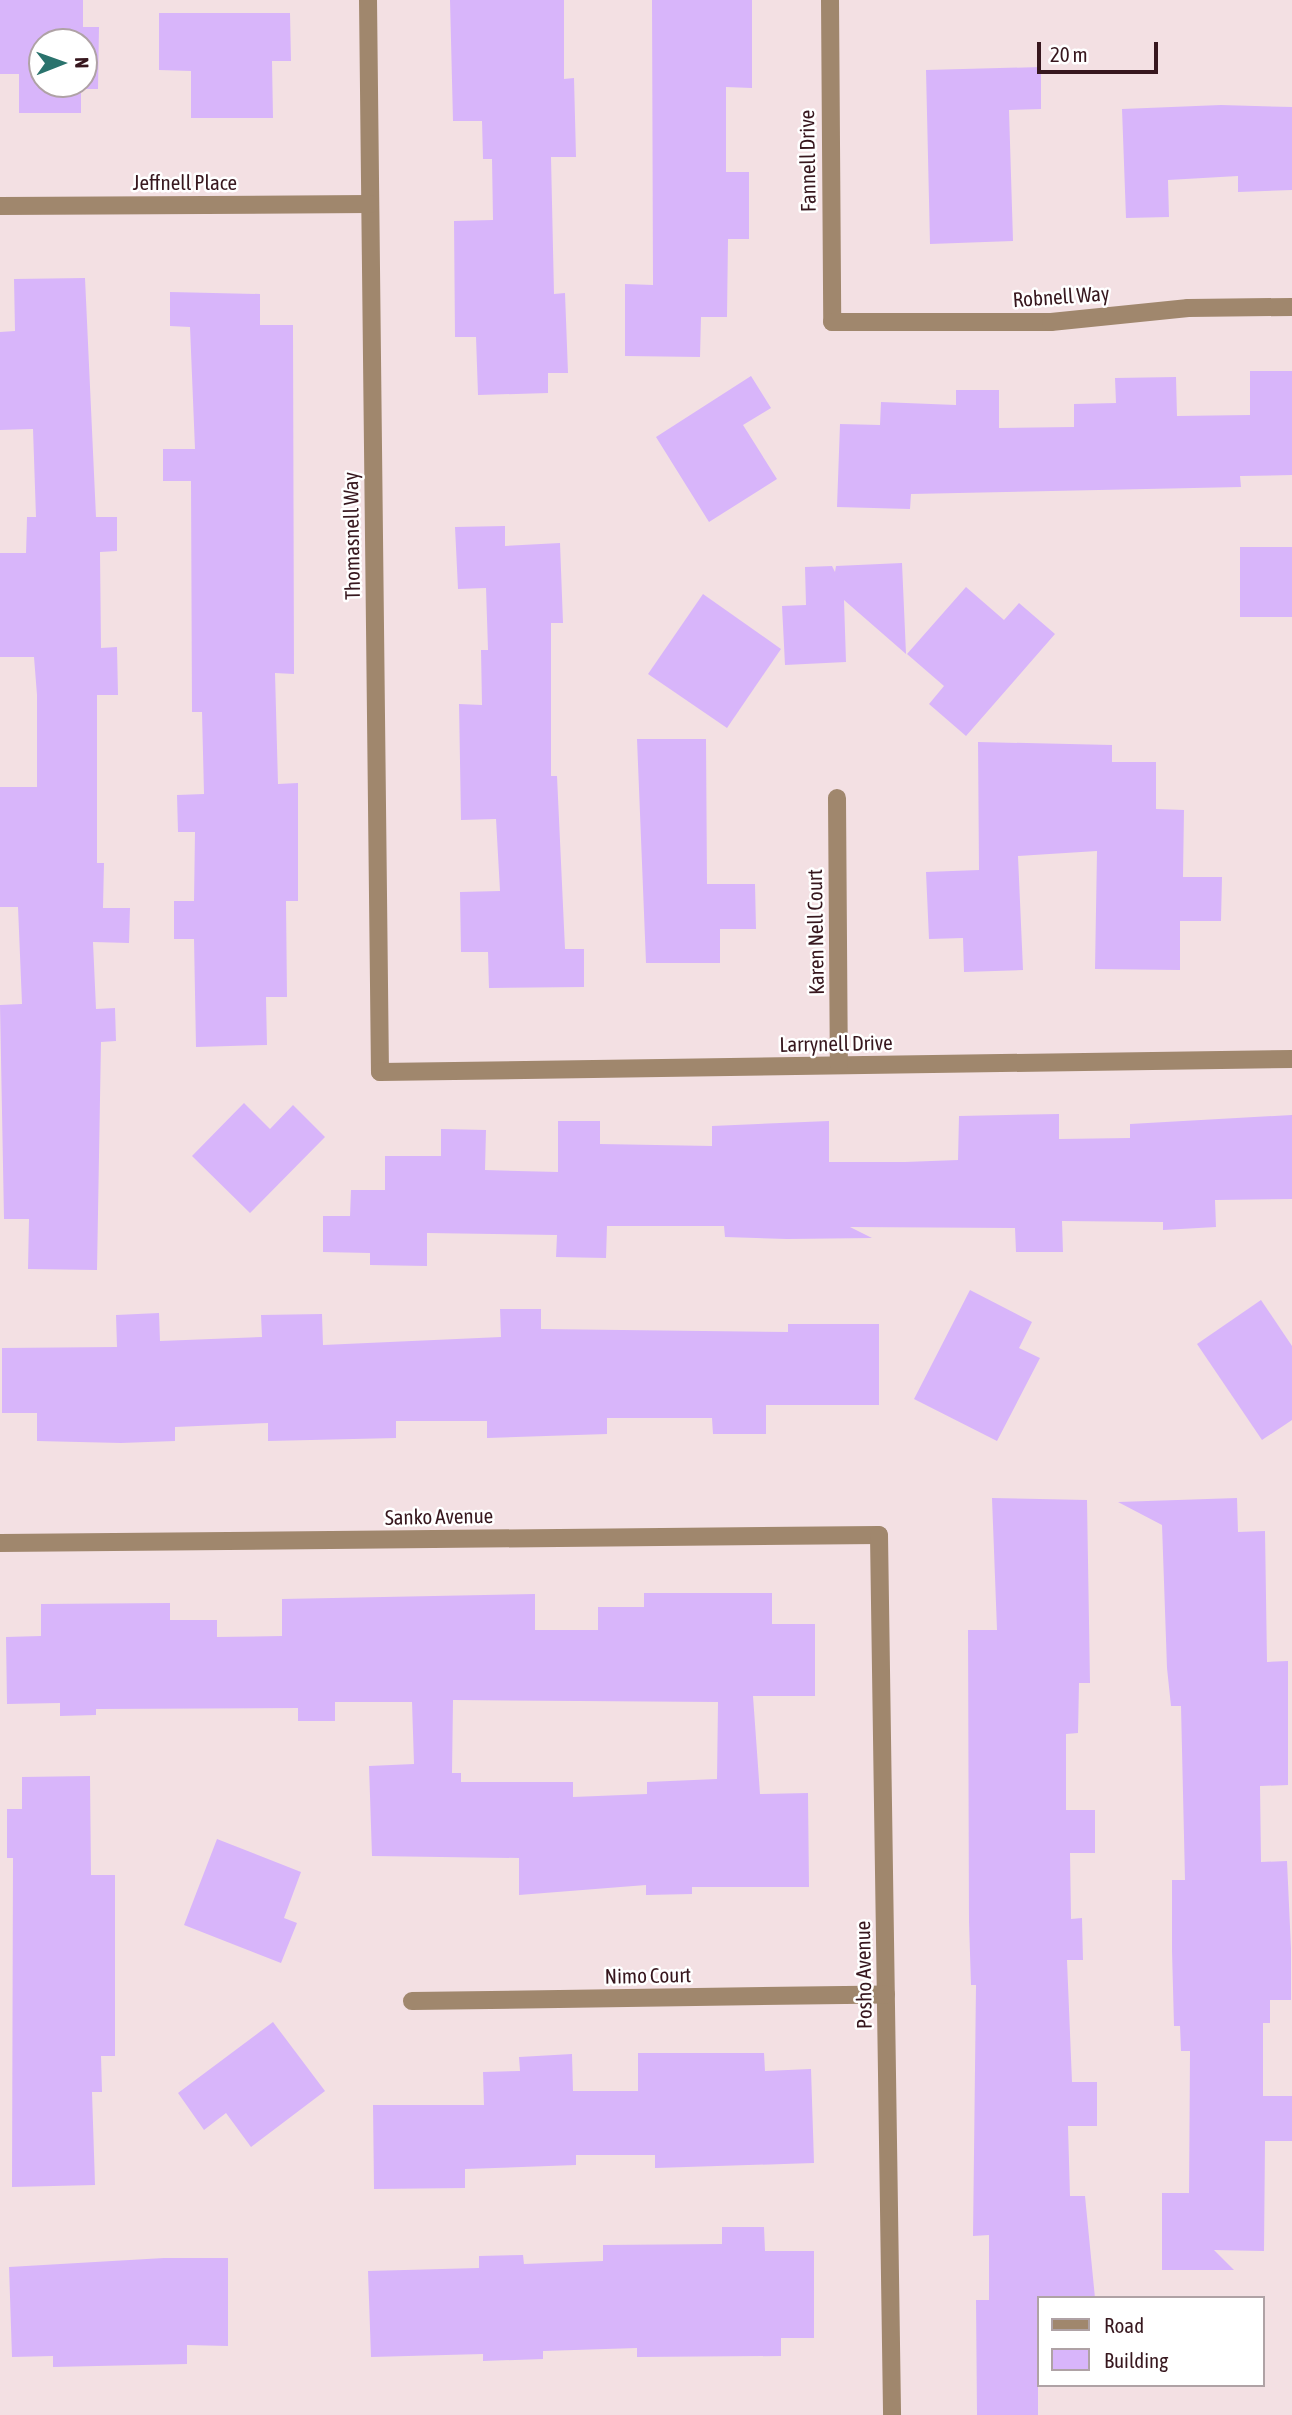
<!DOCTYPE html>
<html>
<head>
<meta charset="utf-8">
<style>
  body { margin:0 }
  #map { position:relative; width:1292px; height:2415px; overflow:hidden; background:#f3e0e3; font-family:"Asap Condensed",sans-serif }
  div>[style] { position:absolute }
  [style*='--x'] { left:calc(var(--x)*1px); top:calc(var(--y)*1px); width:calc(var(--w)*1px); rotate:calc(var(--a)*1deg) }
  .building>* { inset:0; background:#d8b5fa }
  .minor>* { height:18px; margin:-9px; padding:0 9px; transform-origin:9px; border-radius:9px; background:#a0876d }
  span { translate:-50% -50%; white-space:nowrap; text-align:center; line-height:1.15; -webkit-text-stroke:5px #fff; paint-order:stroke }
  .street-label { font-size:21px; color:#37171e }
  .legend { position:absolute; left:1037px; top:2296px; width:228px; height:91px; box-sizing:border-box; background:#fff; border:2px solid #afa2a5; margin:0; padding:9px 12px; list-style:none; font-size:21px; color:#37171e }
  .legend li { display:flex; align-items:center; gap:14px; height:35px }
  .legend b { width:35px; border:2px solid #afa2a5 }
  .north { position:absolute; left:28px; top:28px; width:70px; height:70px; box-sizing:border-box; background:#fff; border:2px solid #afa2a5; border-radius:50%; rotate:89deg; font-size:19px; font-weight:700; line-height:28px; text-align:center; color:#37171e }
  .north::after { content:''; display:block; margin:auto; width:24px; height:32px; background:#2a736d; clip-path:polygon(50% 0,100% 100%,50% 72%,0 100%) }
  .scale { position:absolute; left:1037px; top:42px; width:121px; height:32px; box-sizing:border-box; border:4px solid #37171e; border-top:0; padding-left:9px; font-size:21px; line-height:24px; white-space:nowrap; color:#37171e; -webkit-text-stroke:5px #fff; paint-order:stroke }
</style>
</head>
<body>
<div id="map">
  <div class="building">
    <i style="clip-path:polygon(evenodd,0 0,83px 0,83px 27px,99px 27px,98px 89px,81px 89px,81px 113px,19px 113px,19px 74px,0 74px,0 0,42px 42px,84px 42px,84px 84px,42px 84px,42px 42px)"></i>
    <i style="clip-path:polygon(450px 0,564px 0,564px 79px,574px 78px,576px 157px,551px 157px,554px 294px,565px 293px,568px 373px,548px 373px,548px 393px,478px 395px,476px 337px,455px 337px,454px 221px,493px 220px,492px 159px,483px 159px,482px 121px,453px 121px)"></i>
    <i style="clip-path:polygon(652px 0,752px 0,752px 88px,726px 87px,726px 172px,749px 172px,749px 239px,728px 239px,727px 317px,701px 317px,700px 357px,625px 356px,625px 284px,653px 285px)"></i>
    <i style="clip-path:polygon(159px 13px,290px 13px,291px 61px,272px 61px,273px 118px,191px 118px,191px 71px,159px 70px)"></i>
    <i style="clip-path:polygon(1041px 67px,1041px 109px,1009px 110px,1013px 241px,930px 244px,926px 70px)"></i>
    <i style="clip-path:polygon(1221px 105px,1292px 107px,1292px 190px,1238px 192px,1238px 176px,1168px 180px,1169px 217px,1126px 218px,1122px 109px)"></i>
    <i style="clip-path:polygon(85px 278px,96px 517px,117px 517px,117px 551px,100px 552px,101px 648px,117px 647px,118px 695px,97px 695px,97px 863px,104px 863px,103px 908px,130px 908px,129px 943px,93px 942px,96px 1009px,115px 1008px,116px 1041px,101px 1042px,97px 1270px,28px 1269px,29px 1219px,4px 1219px,0 1005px,22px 1004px,18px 907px,0 907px,0 787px,37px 787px,37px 695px,34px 657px,0 657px,0 553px,26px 553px,27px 517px,36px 517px,33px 429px,0 430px,0 332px,15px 331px,14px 279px)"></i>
    <i style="clip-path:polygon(170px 292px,260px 294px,260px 325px,293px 325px,294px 674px,275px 673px,278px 784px,298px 783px,298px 901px,286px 901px,287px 997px,266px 997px,267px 1045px,196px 1047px,194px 939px,174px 939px,174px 901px,194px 901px,195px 832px,178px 832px,177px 795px,204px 794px,202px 712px,192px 712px,191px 481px,163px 481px,163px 449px,195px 449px,190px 327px,170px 326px)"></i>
    <i style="clip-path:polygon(1250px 371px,1292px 371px,1292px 475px,1240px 476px,1241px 487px,911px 494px,910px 509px,837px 507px,840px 424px,880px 425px,881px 402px,956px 405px,956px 390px,999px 390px,999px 428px,1074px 427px,1074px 404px,1116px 403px,1115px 378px,1176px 377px,1177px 416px,1250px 415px)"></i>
    <i style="clip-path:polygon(751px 376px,771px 408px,743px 425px,777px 479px,709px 522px,656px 437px)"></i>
    <i style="clip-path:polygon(505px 526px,505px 546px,560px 543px,563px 623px,551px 623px,551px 776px,557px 776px,565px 949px,584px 949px,584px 987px,489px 988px,488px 952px,461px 952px,460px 892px,500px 891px,496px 819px,461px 820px,459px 704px,482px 705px,481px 650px,488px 650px,486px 588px,458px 589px,455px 527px)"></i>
    <i style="clip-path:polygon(1240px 547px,1292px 547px,1292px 617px,1240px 617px)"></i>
    <i style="clip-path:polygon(902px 563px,906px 654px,844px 600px,846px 662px,785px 665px,782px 606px,806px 605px,805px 567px,832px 566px,835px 572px,836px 566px)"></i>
    <i style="clip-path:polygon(966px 587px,1004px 620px,1019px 603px,1055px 634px,966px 736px,929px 704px,944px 686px,907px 654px)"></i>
    <i style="clip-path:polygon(703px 594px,781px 649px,727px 728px,648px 674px)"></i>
    <i style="clip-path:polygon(637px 739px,706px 739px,707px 884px,755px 884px,756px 929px,720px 929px,720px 963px,646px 963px)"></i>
    <i style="clip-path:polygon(978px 742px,1112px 745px,1112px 762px,1156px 762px,1156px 809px,1184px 810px,1183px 877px,1222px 877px,1221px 921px,1180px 921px,1180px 970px,1095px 969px,1097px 851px,1018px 856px,1023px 970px,964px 972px,963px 938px,929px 939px,926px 872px,979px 870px)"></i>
    <i style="clip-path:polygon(244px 1103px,270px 1129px,293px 1105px,325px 1137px,250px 1213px,192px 1156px)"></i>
    <i style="clip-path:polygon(1059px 1114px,1059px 1139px,1130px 1138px,1130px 1124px,1292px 1115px,1292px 1199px,1215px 1200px,1216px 1227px,1163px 1230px,1163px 1222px,1062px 1221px,1063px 1252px,1016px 1252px,1015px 1228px,850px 1227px,872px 1238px,787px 1239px,725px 1237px,724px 1226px,607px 1226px,606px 1258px,556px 1257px,557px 1235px,427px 1233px,427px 1266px,370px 1265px,370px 1253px,323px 1252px,323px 1216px,350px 1216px,351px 1190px,385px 1190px,385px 1156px,441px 1156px,441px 1129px,486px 1130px,485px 1170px,558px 1172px,558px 1121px,600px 1121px,600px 1144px,712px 1146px,712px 1126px,829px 1121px,829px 1162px,905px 1162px,958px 1160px,959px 1116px)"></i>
    <i style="clip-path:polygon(970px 1290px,1032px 1322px,1019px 1348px,1040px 1358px,997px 1441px,914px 1399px)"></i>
    <i style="clip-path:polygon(1261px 1300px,1292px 1346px,1292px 1420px,1262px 1440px,1197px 1344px)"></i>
    <i style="clip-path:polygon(500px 1309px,541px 1309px,541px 1329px,788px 1332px,788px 1324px,879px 1324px,879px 1405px,766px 1405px,766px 1434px,713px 1434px,712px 1418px,607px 1418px,607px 1434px,487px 1438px,487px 1421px,396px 1421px,396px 1438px,268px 1441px,268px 1423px,175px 1427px,175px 1441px,121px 1443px,37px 1441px,37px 1413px,2px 1413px,2px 1348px,117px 1347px,116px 1315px,159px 1313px,160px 1341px,262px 1337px,261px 1315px,322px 1314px,323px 1345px,501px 1337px)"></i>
    <i style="clip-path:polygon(992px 1498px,1087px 1500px,1090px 1683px,1079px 1683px,1078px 1733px,1066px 1734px,1066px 1810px,1095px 1810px,1095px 1853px,1070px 1853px,1071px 1919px,1082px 1918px,1083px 1960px,1067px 1960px,1072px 2082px,1097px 2082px,1097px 2126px,1068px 2126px,1070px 2196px,1085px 2196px,1095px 2298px,1038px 2298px,1038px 2415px,977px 2415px,976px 2300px,989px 2300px,989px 2235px,973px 2236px,976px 1985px,971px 1985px,969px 1922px,968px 1630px,997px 1630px)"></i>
    <i style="clip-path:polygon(1237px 1498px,1238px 1532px,1265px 1531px,1267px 1662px,1288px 1661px,1288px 1785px,1260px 1786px,1261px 1862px,1287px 1861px,1291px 1949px,1291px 2000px,1270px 2000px,1270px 2023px,1263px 2023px,1263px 2096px,1292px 2096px,1292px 2141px,1265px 2141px,1264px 2251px,1214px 2250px,1234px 2270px,1162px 2270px,1162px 2193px,1189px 2193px,1190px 2051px,1181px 2051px,1180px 2026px,1174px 2026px,1172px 1951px,1172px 1880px,1185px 1880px,1181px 1706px,1171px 1706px,1167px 1668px,1162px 1525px,1118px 1502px)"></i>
    <i style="clip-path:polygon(evenodd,644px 1593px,772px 1593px,772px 1624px,815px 1624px,815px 1696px,753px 1696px,760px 1794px,808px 1793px,809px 1887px,692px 1887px,692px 1894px,646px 1895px,646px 1885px,519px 1895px,519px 1858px,372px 1856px,369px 1766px,414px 1764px,412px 1702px,335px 1702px,335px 1721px,298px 1721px,298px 1708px,96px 1709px,96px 1715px,60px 1716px,60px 1703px,7px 1704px,6px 1637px,41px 1636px,41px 1604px,170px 1603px,170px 1620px,217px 1620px,217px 1637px,282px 1636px,282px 1599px,535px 1594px,535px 1630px,598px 1630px,598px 1607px,644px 1607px,644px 1593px,453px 1700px,718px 1702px,717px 1779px,647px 1782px,647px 1794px,573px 1797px,573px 1782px,461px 1782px,461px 1773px,452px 1773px,453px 1700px)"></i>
    <i style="clip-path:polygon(90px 1776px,91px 1875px,115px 1875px,115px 2056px,101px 2056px,102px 2092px,92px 2092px,95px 2185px,12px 2187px,13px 1858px,7px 1858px,7px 1809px,22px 1809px,22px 1777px)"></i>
    <i style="clip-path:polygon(217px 1839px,301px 1872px,284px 1918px,297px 1923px,281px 1963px,184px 1925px)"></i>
    <i style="clip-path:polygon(273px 2022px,325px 2091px,251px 2147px,226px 2113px,204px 2130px,178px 2093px)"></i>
    <i style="clip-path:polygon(638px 2053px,764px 2053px,765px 2071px,811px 2069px,814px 2163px,655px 2168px,655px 2155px,576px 2155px,576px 2165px,465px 2169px,465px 2188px,374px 2189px,373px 2105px,484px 2105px,483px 2072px,520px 2071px,519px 2057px,572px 2054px,573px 2091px,638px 2091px)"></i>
    <i style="clip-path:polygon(722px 2227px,764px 2227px,765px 2251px,814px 2251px,814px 2338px,781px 2338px,781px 2356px,637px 2357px,637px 2348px,543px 2351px,543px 2359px,483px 2361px,483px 2354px,371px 2357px,368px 2271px,479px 2268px,479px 2256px,523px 2255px,524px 2264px,603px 2261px,603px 2245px,722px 2244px)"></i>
    <i style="clip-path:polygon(164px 2258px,228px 2258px,228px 2346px,187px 2345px,187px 2364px,53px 2367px,53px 2356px,12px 2357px,9px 2267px)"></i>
  </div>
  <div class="minor">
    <i style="--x:368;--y:0;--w:1072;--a:89.36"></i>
    <i style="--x:380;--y:1072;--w:912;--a:-0.82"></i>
    <i style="--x:830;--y:0;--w:322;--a:89.6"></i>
    <i style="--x:832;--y:322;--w:219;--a:0"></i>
    <i style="--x:1051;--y:322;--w:138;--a:-5.8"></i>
    <i style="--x:1188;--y:308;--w:104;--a:-0.6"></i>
    <i style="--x:0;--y:206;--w:370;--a:-0.3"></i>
    <i style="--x:837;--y:798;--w:267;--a:89.6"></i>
    <i style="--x:0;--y:1543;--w:879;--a:-0.52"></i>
    <i style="--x:879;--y:1535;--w:880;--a:89.15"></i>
    <i style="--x:412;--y:2001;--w:474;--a:-0.8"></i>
  </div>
  <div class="street-label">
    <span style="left:807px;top:161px;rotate:-91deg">Fannell Drive</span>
    <span style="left:185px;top:182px">Jeffnell Place</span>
    <span style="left:1061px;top:296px;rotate:-4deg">Robnell Way</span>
    <span style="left:351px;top:536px;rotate:-91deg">Thomasnell Way</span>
    <span style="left:815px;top:932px;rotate:-91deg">Karen Nell Court</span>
    <span style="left:836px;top:1043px;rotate:-1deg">Larrynell Drive</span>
    <span style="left:439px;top:1516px;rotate:-1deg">Sanko Avenue</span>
    <span style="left:648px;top:1975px;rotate:-1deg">Nimo Court</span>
    <span style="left:863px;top:1975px;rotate:-91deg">Posho Avenue</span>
  </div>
  <ul class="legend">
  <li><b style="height:9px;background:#a0876d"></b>Road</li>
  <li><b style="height:19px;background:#d8b5fa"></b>Building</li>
  </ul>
  <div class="north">N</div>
  <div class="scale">20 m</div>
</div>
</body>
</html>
